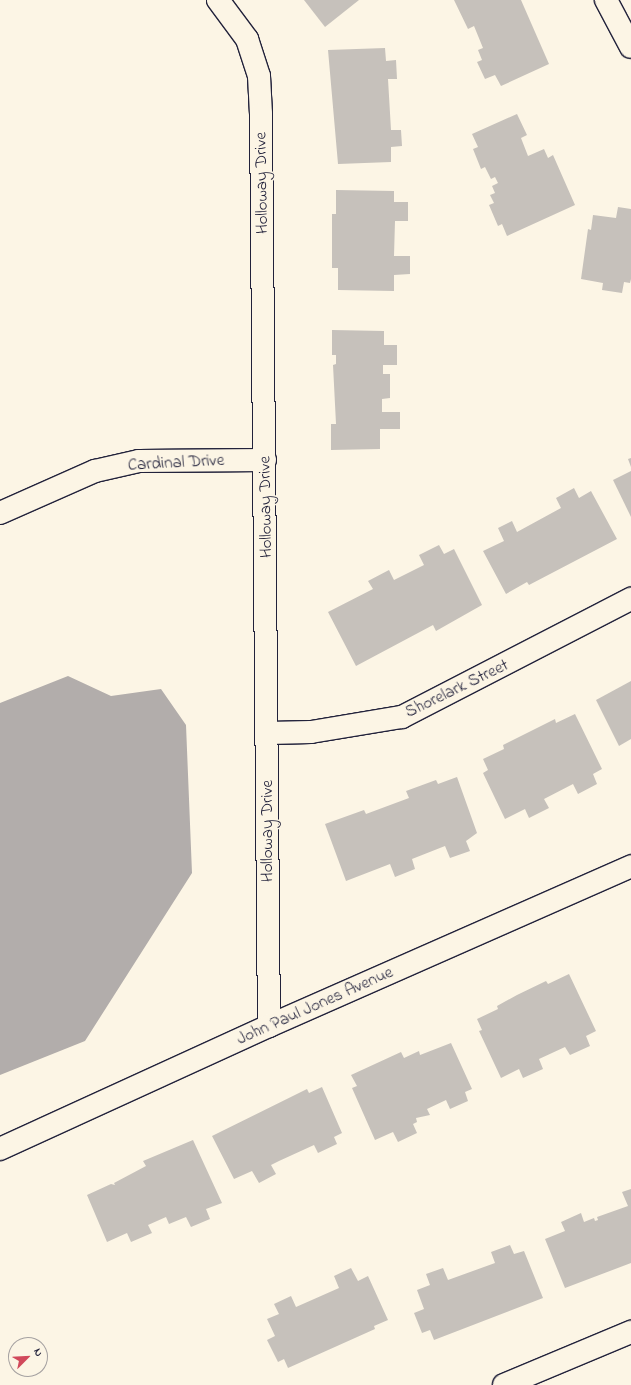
<!DOCTYPE html>
<html>
<head>
<meta charset="utf-8">
<style>
  body { margin:0 }
  #map { position:relative; width:631px; height:1385px; overflow:hidden; background:#fcf5e5; font-family:"Indie Flower",sans-serif }
  div>[style] { position:absolute }
  [style*='--x'] { left:calc(var(--x)*1px); top:calc(var(--y)*1px); width:calc(var(--w)*1px); rotate:calc(var(--a)*1deg) }
  .water>* { inset:0; background:#b2adab }
  .building>* { inset:0; background:#c6c1bb }
  .roads { filter:drop-shadow(1px 0 #22223b) drop-shadow(-1px 0 #22223b) drop-shadow(0 1px #22223b) drop-shadow(0 -1px #22223b) }
  .minor>* { height:22px; margin:-11px; padding:0 11px; transform-origin:11px; border-radius:11px; background:#fcf5e5 }
  span { translate:-50% -50%; white-space:nowrap; text-align:center; line-height:1.15; -webkit-text-stroke:3px #fcf5e5; paint-order:stroke }
  .street-label { font-size:17px; color:#22223b }
  .north { position:absolute; left:8px; top:1337px; width:40px; height:40px; box-sizing:border-box; background:#fcf5e5; border:1px solid #a5a1a1; border-radius:50%; rotate:66deg; font-size:11px; font-weight:700; line-height:16px; text-align:center; color:#22223b }
  .north::after { content:''; display:block; margin:auto; width:14px; height:18px; background:#d1495b; clip-path:polygon(50% 0,100% 100%,50% 72%,0 100%) }
</style>
</head>
<body>
<div id="map">
  <div class="water">
    <i style="clip-path:polygon(68px 676px,111px 696px,161px 689px,186px 725px,192px 873px,85px 1041px,0 1075px,0 703px)"></i>
  </div>
  <div class="building">
    <i style="clip-path:polygon(304px 0,359px 0,325px 27px)"></i>
    <i style="clip-path:polygon(454px 0,521px 0,549px 64px,501px 86px,495px 75px,485px 79px,477px 62px,482px 60px,478px 50px,483px 48px,474px 26px,468px 29px)"></i>
    <i style="clip-path:polygon(385px 48px,386px 61px,396px 60px,397px 79px,388px 79px,391px 130px,401px 130px,402px 146px,391px 147px,391px 162px,338px 164px,328px 50px)"></i>
    <i style="clip-path:polygon(517px 114px,527px 135px,521px 138px,528px 156px,544px 149px,548px 158px,553px 155px,575px 205px,507px 236px,502px 224px,498px 226px,489px 205px,494px 203px,490px 195px,495px 193px,492px 186px,498px 183px,495px 177px,491px 179px,485px 167px,481px 169px,473px 149px,478px 147px,472px 134px)"></i>
    <i style="clip-path:polygon(336px 190px,394px 191px,394px 202px,408px 202px,408px 221px,395px 221px,394px 256px,410px 256px,410px 274px,394px 275px,394px 291px,338px 290px,338px 268px,332px 268px,332px 214px,336px 214px)"></i>
    <i style="clip-path:polygon(618px 207px,631px 209px,631px 279px,630px 283px,624px 282px,622px 293px,602px 290px,603px 283px,581px 279px,588px 229px,591px 230px,593px 215px,616px 218px)"></i>
    <i style="clip-path:polygon(332px 330px,384px 331px,384px 345px,397px 345px,397px 365px,383px 365px,383px 374px,390px 374px,390px 398px,382px 399px,382px 412px,400px 412px,400px 429px,380px 429px,380px 449px,331px 450px,331px 424px,336px 424px,333px 365px,336px 364px,336px 355px,332px 355px)"></i>
    <i style="clip-path:polygon(631px 458px,631px 467px,628px 459px)"></i>
    <i style="clip-path:polygon(631px 471px,631px 517px,613px 480px)"></i>
    <i style="clip-path:polygon(574px 488px,579px 498px,591px 491px,617px 539px,529px 585px,527px 582px,506px 594px,483px 551px,504px 541px,498px 528px,512px 521px,517px 532px,561px 508px,556px 498px)"></i>
    <i style="clip-path:polygon(439px 545px,444px 554px,454px 549px,482px 605px,436px 631px,433px 625px,356px 666px,328px 612px,373px 589px,368px 581px,389px 570px,394px 580px,424px 565px,419px 555px)"></i>
    <i style="clip-path:polygon(631px 681px,631px 739px,619px 746px,596px 700px)"></i>
    <i style="clip-path:polygon(575px 714px,602px 769px,593px 774px,597px 784px,578px 794px,573px 784px,544px 799px,549px 808px,529px 818px,525px 809px,505px 819px,483px 773px,488px 770px,483px 759px,504px 749px,503px 745px,555px 719px,556px 723px)"></i>
    <i style="clip-path:polygon(457px 777px,477px 833px,466px 841px,470px 851px,450px 858px,445px 846px,412px 859px,415px 869px,395px 877px,390px 864px,346px 881px,325px 824px,364px 810px,366px 814px,409px 798px,406px 791px,436px 780px,438px 784px)"></i>
    <i style="clip-path:polygon(569px 974px,596px 1031px,586px 1036px,590px 1046px,570px 1055px,565px 1047px,539px 1059px,543px 1069px,523px 1078px,519px 1069px,501px 1078px,479px 1031px,482px 1030px,477px 1019px,498px 1009px,497px 1006px,517px 995px,546px 981px,548px 984px)"></i>
    <i style="clip-path:polygon(451px 1043px,472px 1089px,465px 1092px,468px 1101px,450px 1109px,446px 1100px,427px 1109px,430px 1115px,416px 1118px,417px 1122px,413px 1124px,417px 1133px,398px 1142px,393px 1132px,375px 1140px,352px 1088px,357px 1086px,351px 1075px,401px 1052px,404px 1058px,419px 1051px,420px 1055px)"></i>
    <i style="clip-path:polygon(322px 1087px,342px 1133px,334px 1137px,337px 1144px,318px 1153px,314px 1145px,279px 1161px,271px 1165px,276px 1174px,259px 1183px,252px 1171px,234px 1179px,212px 1136px,307px 1089px,309px 1093px)"></i>
    <i style="clip-path:polygon(193px 1140px,222px 1203px,206px 1209px,210px 1219px,191px 1227px,186px 1217px,169px 1224px,166px 1217px,148px 1225px,152px 1233px,131px 1242px,127px 1233px,107px 1242px,87px 1195px,111px 1184px,115px 1185px,114px 1183px,146px 1166px,143px 1161px)"></i>
    <i style="clip-path:polygon(631px 1189px,631px 1263px,565px 1288px,545px 1239px,565px 1231px,561px 1222px,581px 1213px,584px 1222px,594px 1218px,595px 1221px,598px 1220px,597px 1217px,628px 1206px,622px 1192px)"></i>
    <i style="clip-path:polygon(510px 1245px,514px 1254px,524px 1251px,543px 1298px,434px 1340px,430px 1330px,422px 1333px,414px 1313px,424px 1309px,417px 1290px,430px 1285px,426px 1274px,443px 1268px,448px 1280px,495px 1263px,491px 1252px)"></i>
    <i style="clip-path:polygon(351px 1268px,358px 1281px,368px 1276px,388px 1320px,374px 1326px,375px 1329px,288px 1368px,284px 1359px,278px 1362px,267px 1340px,275px 1336px,267px 1319px,279px 1314px,274px 1304px,291px 1296px,296px 1307px,339px 1288px,334px 1276px)"></i>
  </div>
  <div class="roads">
    <div class="minor">
      <i style="--x:218;--y:0;--w:49;--a:53.4"></i>
      <i style="--x:247;--y:39;--w:39;--a:72"></i>
      <i style="--x:259;--y:76;--w:38;--a:87"></i>
      <i style="--x:261;--y:114;--w:912;--a:89.5"></i>
      <i style="--x:606;--y:0;--w:53;--a:62"></i>
      <i style="--x:0;--y:513;--w:104;--a:-23.9"></i>
      <i style="--x:95;--y:471;--w:45;--a:-12.8"></i>
      <i style="--x:139;--y:461;--w:126;--a:-0.5"></i>
      <i style="--x:268;--y:733;--w:43;--a:-1.3"></i>
      <i style="--x:311;--y:732;--w:92;--a:-9.4"></i>
      <i style="--x:402;--y:717;--w:258;--a:-27.3"></i>
      <i style="--x:0;--y:1149;--w:296;--a:-24.6"></i>
      <i style="--x:269;--y:1026;--w:396;--a:-23.8"></i>
      <i style="--x:504;--y:1385;--w:138;--a:-22.7"></i>
    </div>
  </div>
  <div class="street-label">
    <span style="left:262px;top:183px;rotate:-91deg">Holloway Drive</span>
    <span style="left:176px;top:463px;rotate:-3deg">Cardinal Drive</span>
    <span style="left:266px;top:507px;rotate:-91deg">Holloway Drive</span>
    <span style="left:457px;top:689px;rotate:-26deg">Shorelark Street</span>
    <span style="left:268px;top:831px;rotate:-90deg">Holloway Drive</span>
    <span style="left:315px;top:1006px;rotate:-24deg">John Paul Jones Avenue</span>
  </div>
  <div class="north">N</div>
</div>
</body>
</html>
